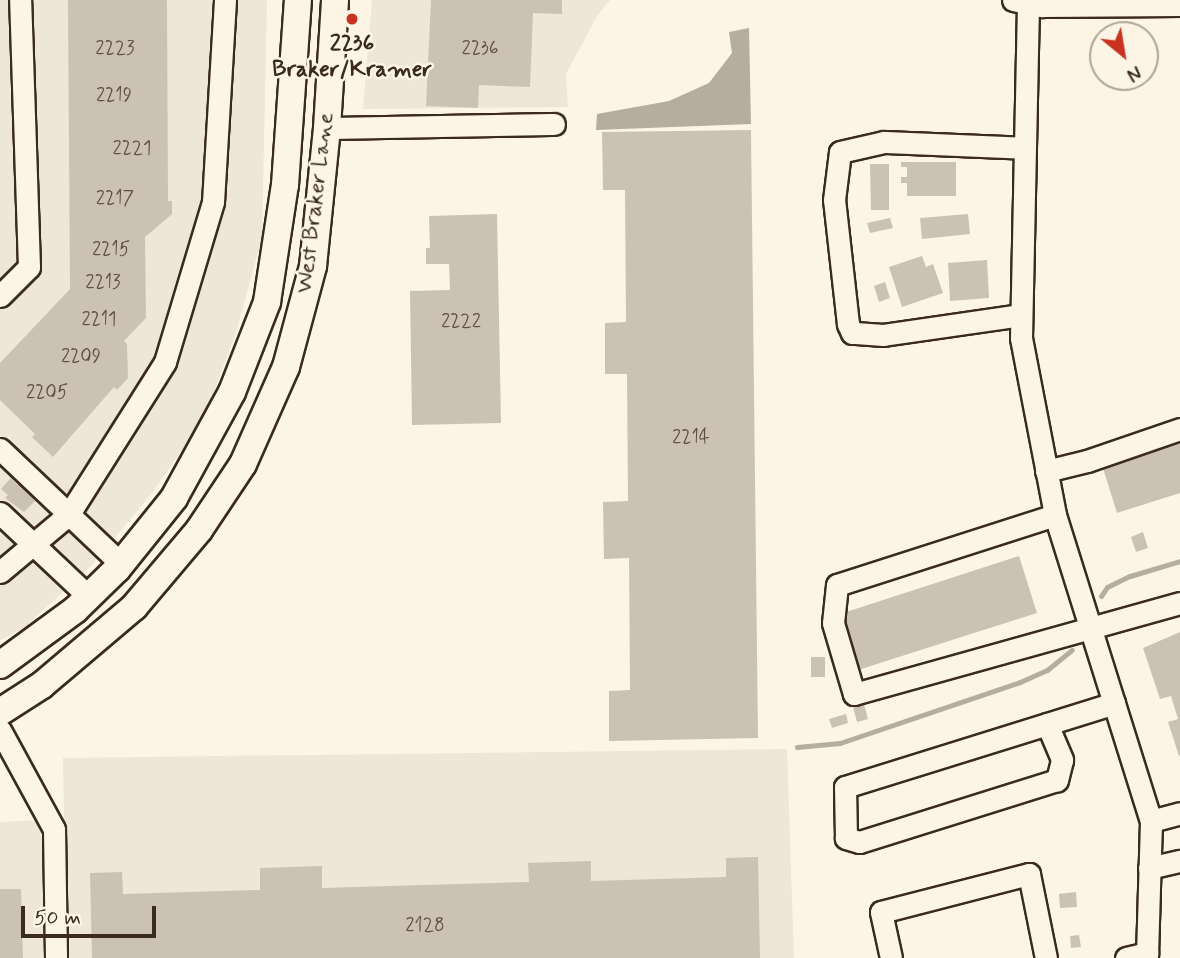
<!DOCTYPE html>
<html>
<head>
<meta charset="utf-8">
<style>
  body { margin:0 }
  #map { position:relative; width:1180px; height:958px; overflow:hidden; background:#fcf5e5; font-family:Mynerve,sans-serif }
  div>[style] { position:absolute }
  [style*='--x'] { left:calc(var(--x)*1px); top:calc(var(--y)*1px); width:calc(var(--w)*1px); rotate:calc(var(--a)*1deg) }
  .built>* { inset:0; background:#eee6d6 }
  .water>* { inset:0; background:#b7ad9e }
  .stream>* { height:5px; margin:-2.5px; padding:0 2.5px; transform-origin:2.5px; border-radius:2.5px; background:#b7ad9e }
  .building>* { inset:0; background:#ccc2b3 }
  .roads { filter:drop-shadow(2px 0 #3b2a1e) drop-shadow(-2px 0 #3b2a1e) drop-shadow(0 2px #3b2a1e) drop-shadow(0 -2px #3b2a1e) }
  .minor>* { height:21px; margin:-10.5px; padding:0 10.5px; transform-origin:10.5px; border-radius:10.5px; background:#fcf5e5 }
  .major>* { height:26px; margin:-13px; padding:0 13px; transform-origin:13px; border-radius:13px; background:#fcf5e5 }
  .dots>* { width:19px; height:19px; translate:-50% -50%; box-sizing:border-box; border:4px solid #fcf5e5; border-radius:50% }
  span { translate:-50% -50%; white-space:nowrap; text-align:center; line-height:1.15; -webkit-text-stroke:5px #fcf5e5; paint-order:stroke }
  .number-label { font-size:19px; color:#5f5043 }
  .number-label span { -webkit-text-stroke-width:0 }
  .poi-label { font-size:23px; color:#3b2a1e; font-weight:700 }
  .street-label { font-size:23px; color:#3b2a1e }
  .north { position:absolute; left:1089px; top:21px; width:70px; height:70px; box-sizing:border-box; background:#fcf5e5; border:2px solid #afa495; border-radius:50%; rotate:150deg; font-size:19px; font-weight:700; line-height:28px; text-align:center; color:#3b2a1e }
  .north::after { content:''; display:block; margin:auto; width:24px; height:32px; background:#c8321e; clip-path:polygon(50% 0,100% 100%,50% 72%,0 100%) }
  .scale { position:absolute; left:21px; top:906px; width:135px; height:32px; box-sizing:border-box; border:4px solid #3b2a1e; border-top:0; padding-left:9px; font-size:21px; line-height:24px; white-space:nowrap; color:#3b2a1e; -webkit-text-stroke:5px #fcf5e5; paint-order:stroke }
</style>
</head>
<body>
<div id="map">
  <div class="built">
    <i style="clip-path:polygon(0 0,267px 0,262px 238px,236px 333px,204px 417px,153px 492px,91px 566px,26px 626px,0 641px)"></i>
    <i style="clip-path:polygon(372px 0,610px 0,597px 16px,566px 74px,568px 107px,363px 109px)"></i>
    <i style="clip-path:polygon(787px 749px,794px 958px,0 958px,0 822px,64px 819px,63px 758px)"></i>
  </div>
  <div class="water">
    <i style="clip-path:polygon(749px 28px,751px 124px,596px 130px,597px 114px,669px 101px,709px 83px,732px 53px,729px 32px)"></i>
  </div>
  <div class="stream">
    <i style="--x:1101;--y:596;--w:11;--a:-56"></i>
    <i style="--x:1107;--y:587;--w:25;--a:-26"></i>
    <i style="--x:1130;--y:576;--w:52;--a:-16.7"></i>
    <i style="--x:797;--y:747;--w:43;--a:-5.3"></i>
    <i style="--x:840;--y:743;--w:190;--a:-18.7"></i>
    <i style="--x:1020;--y:682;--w:30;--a:-24"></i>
    <i style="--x:1047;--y:670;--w:32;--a:-39"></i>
  </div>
  <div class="building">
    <i style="clip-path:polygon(68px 0,167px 0,168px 201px,172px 201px,172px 214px,145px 237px,146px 318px,124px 341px,127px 344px,128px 378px,117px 390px,114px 387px,53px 457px,32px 437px,35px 434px,0 400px,0 363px,70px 289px)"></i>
    <i style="clip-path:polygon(431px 0,562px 0,562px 14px,533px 13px,530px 87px,479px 85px,478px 108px,426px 106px)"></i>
    <i style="clip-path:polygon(751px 130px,758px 738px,609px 741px,609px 691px,630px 690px,629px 558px,604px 559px,603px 502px,628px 501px,627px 374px,605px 374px,605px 323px,626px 322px,625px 190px,603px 190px,602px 132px)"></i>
    <i style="clip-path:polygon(901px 162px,956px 162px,956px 196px,907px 196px,907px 183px,901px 183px,901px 177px,907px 177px,907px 167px,901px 167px)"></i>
    <i style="clip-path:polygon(870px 164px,889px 164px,889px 210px,871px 210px)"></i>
    <i style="clip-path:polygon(497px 214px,501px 423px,412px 425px,410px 291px,450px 290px,449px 264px,426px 264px,426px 248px,430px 248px,429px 216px)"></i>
    <i style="clip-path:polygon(968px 214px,970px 234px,922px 239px,920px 218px)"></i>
    <i style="clip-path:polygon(890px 218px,893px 228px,870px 233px,867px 223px)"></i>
    <i style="clip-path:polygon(922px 256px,926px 267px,933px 264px,943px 293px,902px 307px,889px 267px)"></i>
    <i style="clip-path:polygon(987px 260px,989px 298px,950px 301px,948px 263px)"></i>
    <i style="clip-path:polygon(885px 282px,890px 298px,879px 302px,874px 286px)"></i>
    <i style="clip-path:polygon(1180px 440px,1180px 493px,1117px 513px,1102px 465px)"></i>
    <i style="clip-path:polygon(11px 478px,17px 485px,20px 482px,35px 501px,24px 512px,5px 498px,8px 495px,1px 489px)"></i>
    <i style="clip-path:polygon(1143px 532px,1148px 548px,1136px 552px,1131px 537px)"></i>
    <i style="clip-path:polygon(1019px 556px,1037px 613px,858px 670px,840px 614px)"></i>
    <i style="clip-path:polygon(1180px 632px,1180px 756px,1179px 756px,1168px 722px,1178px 719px,1171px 696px,1160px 699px,1143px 648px)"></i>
    <i style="clip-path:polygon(811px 657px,825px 657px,825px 677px,811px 677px)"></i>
    <i style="clip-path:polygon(863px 700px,868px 719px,857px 722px,852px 703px)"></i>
    <i style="clip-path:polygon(846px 714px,848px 723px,832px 728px,829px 719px)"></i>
    <i style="clip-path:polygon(758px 857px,760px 958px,92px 958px,90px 873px,122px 872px,123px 894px,260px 890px,260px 868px,322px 866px,322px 888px,529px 882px,528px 863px,591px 861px,591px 881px,726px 877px,726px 858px)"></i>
    <i style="clip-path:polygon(0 889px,21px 889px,23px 958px,0 958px)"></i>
    <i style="clip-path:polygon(1076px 892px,1077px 907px,1060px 908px,1059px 894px)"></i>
    <i style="clip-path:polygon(1079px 935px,1081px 947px,1071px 948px,1070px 936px)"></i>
  </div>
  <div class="roads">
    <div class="minor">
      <i style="--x:1013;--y:0;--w:30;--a:12"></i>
      <i style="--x:1042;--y:6;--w:138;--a:-0.4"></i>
      <i style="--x:1028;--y:4;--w:334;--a:91.2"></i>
      <i style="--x:1021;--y:338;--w:180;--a:79.1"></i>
      <i style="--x:1055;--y:515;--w:321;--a:72.6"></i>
      <i style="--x:1151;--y:821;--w:137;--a:91.7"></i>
      <i style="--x:327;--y:128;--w:227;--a:-1"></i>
      <i style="--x:0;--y:296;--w:41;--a:-45"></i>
      <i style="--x:29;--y:267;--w:267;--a:-91.9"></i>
      <i style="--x:1021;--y:315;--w:139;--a:171.8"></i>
      <i style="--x:883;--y:335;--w:31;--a:-176"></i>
      <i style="--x:852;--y:333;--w:10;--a:-114"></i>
      <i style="--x:848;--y:324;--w:125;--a:-96.4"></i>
      <i style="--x:834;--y:200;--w:48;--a:-82.9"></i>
      <i style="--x:840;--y:152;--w:45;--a:-12.8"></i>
      <i style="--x:884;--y:142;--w:141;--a:2.4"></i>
      <i style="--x:0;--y:449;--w:167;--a:43.5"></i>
      <i style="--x:1046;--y:471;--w:42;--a:-13.7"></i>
      <i style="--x:1087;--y:461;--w:98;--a:-19"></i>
      <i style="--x:0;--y:513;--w:122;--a:43.3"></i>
      <i style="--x:1055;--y:515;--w:229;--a:162.2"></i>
      <i style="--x:837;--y:585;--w:38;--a:96"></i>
      <i style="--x:833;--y:623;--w:74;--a:73.5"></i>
      <i style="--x:854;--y:694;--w:338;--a:-15.6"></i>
      <i style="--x:0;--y:572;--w:90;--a:-40"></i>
      <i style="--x:69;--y:514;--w:180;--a:-57.7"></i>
      <i style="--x:165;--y:362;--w:167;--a:-73.3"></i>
      <i style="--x:213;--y:202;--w:202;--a:-86.6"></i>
      <i style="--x:1047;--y:724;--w:39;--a:67"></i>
      <i style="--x:1062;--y:760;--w:21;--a:104"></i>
      <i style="--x:1057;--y:780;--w:207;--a:162.6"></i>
      <i style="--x:859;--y:842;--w:14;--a:-163"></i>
      <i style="--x:846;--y:838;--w:51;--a:-91.1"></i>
      <i style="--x:845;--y:787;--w:282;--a:-17.3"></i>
      <i style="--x:0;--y:730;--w:113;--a:61.4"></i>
      <i style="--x:54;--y:829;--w:129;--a:89.1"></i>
      <i style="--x:1151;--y:821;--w:30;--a:-15"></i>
      <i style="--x:1149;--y:868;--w:32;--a:-13"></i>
      <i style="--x:891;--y:958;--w:47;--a:-102.3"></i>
      <i style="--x:881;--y:912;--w:153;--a:-14.4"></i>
      <i style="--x:1029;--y:874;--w:86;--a:78.6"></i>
      <i style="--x:1126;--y:958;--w:22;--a:-13"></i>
    </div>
    <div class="major">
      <i style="--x:0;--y:665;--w:93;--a:-36.3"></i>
      <i style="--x:75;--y:610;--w:59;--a:-44.3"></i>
      <i style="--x:117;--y:569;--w:91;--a:-51.2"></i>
      <i style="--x:174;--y:498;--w:121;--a:-61.3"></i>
      <i style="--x:232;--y:392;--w:97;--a:-68.7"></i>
      <i style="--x:267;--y:302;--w:118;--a:-81.3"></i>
      <i style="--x:285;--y:185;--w:185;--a:-86"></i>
      <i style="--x:0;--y:712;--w:50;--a:-32.7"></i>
      <i style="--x:42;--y:685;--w:121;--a:-40.3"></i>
      <i style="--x:134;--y:607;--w:101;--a:-49.8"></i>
      <i style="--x:199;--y:530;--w:79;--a:-56.3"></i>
      <i style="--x:243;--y:464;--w:106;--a:-66.1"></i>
      <i style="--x:286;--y:367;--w:105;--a:-75"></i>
      <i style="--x:313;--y:266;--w:139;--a:-84.2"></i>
      <i style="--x:327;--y:128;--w:128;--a:-86.4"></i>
    </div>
  </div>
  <div class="dots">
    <i style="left:352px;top:19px;background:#c8321e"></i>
  </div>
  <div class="number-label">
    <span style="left:115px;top:49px">2223</span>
    <span style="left:480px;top:49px">2236</span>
    <span style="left:114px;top:96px">2219</span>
    <span style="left:132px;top:149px">2221</span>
    <span style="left:115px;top:199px">2217</span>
    <span style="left:111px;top:250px">2215</span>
    <span style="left:103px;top:283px">2213</span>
    <span style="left:99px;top:320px">2211</span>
    <span style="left:461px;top:322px">2222</span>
    <span style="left:81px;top:357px">2209</span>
    <span style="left:47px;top:393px">2205</span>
    <span style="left:691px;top:438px">2214</span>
    <span style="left:425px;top:926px">2128</span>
  </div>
  <div class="poi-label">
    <span style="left:352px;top:57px">2236<br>Braker/Kramer</span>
  </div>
  <div class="street-label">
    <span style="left:316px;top:203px;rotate:-83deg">West Braker Lane</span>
  </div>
  <div class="north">N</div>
  <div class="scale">50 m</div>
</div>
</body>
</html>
